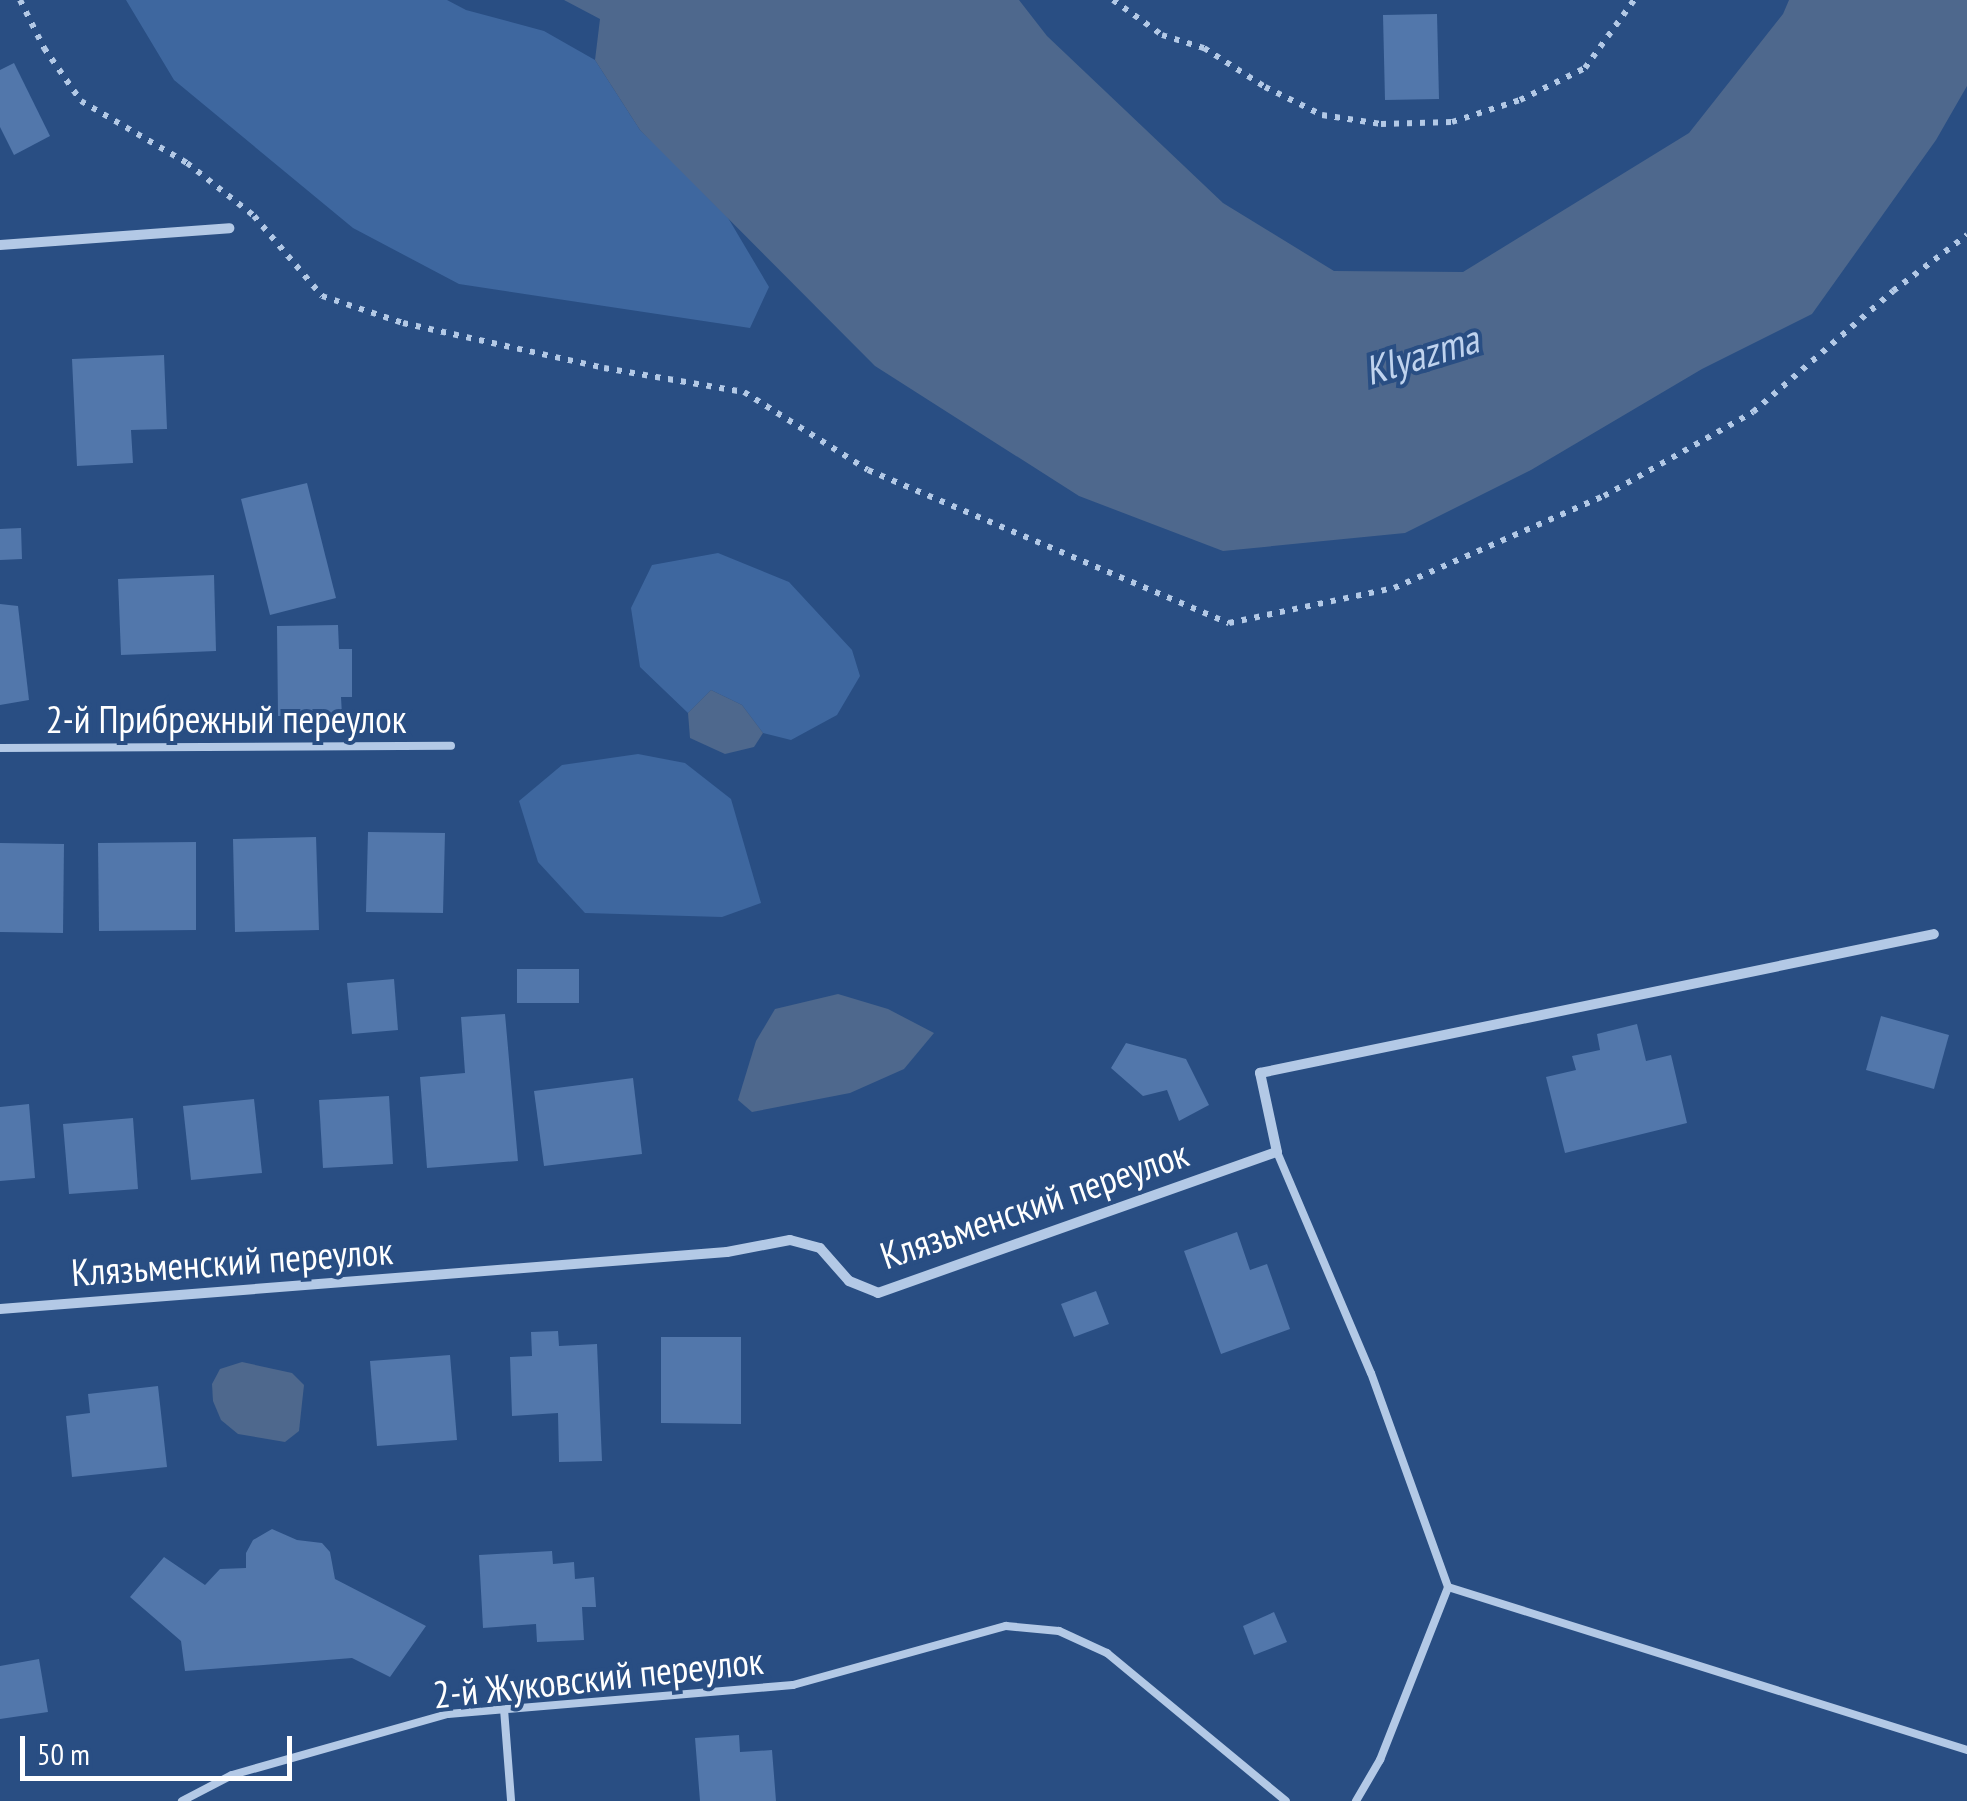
<!DOCTYPE html>
<html>
<head>
<meta charset="utf-8">
<style>
  body { margin:0 }
  #map { position:relative; width:1967px; height:1801px; overflow:hidden; background:#294e83; font-family:"PT Sans Narrow",sans-serif }
  div>[style] { position:absolute }
  [style*='--x'] { left:calc(var(--x)*1px); top:calc(var(--y)*1px); width:calc(var(--w)*1px); rotate:calc(var(--a)*1deg) }
  .green>* { inset:0; background:#3e679f }
  .water>* { inset:0; background:#4e688d }
  .building>* { inset:0; background:#5277ab }
  .path>* { height:6px; margin-top:-3px; transform-origin:0; background:repeating-linear-gradient(90deg,#b3c9e6 0 5px,transparent 0 13px) }
  .service>* { height:8px; margin:-4px; padding:0 4px; transform-origin:4px; border-radius:4px; background:#b3c9e6 }
  .minor>* { height:10px; margin:-5px; padding:0 5px; transform-origin:5px; border-radius:5px; background:#b3c9e6 }
  span { translate:-50% -50%; white-space:nowrap; text-align:center; line-height:1.15; -webkit-text-stroke:8px #294e83; paint-order:stroke }
  .street-label { font-size:38px; color:#fff }
  .water-label { font-size:40px; color:#bfd3ee; font-style:italic }
  .scale { position:absolute; left:20px; top:1736px; width:272px; height:45px; box-sizing:border-box; border:5px solid #fff; border-top:0; padding-left:12px; font-size:30px; line-height:35px; white-space:nowrap; color:#fff; -webkit-text-stroke:8px #294e83; paint-order:stroke }
</style>
</head>
<body>
<div id="map">
  <div class="green">
    <i style="clip-path:polygon(126px 0,447px 0,466px 10px,544px 31px,595px 60px,640px 130px,721px 206px,769px 287px,750px 328px,459px 284px,353px 228px,174px 80px)"></i>
    <i style="clip-path:polygon(718px 553px,789px 582px,852px 650px,860px 676px,837px 715px,791px 740px,763px 733px,742px 705px,711px 690px,688px 713px,640px 667px,631px 608px,652px 565px)"></i>
    <i style="clip-path:polygon(638px 754px,685px 763px,731px 799px,761px 903px,722px 917px,585px 913px,538px 862px,519px 801px,562px 765px)"></i>
  </div>
  <div class="water">
    <i style="clip-path:polygon(564px 0,1019px 0,1047px 36px,1223px 203px,1334px 271px,1463px 272px,1689px 133px,1783px 14px,1789px 0,1967px 0,1967px 86px,1936px 140px,1812px 314px,1702px 369px,1531px 470px,1405px 533px,1223px 551px,1079px 496px,875px 366px,640px 130px,595px 60px,600px 19px)"></i>
    <i style="clip-path:polygon(711px 690px,742px 705px,763px 733px,754px 747px,725px 754px,690px 738px,688px 713px)"></i>
    <i style="clip-path:polygon(838px 994px,888px 1009px,934px 1033px,904px 1069px,850px 1093px,752px 1112px,738px 1100px,756px 1041px,775px 1009px)"></i>
    <i style="clip-path:polygon(242px 1362px,292px 1373px,304px 1385px,299px 1431px,285px 1442px,238px 1434px,221px 1420px,213px 1401px,212px 1384px,220px 1369px)"></i>
  </div>
  <div class="building">
    <i style="clip-path:polygon(1437px 14px,1439px 99px,1385px 100px,1383px 15px)"></i>
    <i style="clip-path:polygon(14px 63px,50px 136px,14px 155px,0 127px,0 70px)"></i>
    <i style="clip-path:polygon(164px 355px,167px 429px,131px 430px,133px 463px,77px 466px,72px 359px)"></i>
    <i style="clip-path:polygon(307px 483px,336px 598px,270px 615px,241px 499px)"></i>
    <i style="clip-path:polygon(21px 528px,22px 559px,0 560px,0 529px)"></i>
    <i style="clip-path:polygon(214px 575px,216px 651px,121px 655px,118px 579px)"></i>
    <i style="clip-path:polygon(0 604px,18px 606px,29px 700px,0 705px)"></i>
    <i style="clip-path:polygon(338px 625px,339px 649px,352px 649px,352px 697px,341px 697px,342px 715px,278px 716px,277px 626px)"></i>
    <i style="clip-path:polygon(368px 832px,445px 833px,443px 913px,366px 912px)"></i>
    <i style="clip-path:polygon(316px 837px,319px 930px,235px 932px,233px 839px)"></i>
    <i style="clip-path:polygon(196px 842px,196px 930px,99px 931px,98px 843px)"></i>
    <i style="clip-path:polygon(0 843px,64px 844px,63px 933px,0 932px)"></i>
    <i style="clip-path:polygon(517px 969px,579px 969px,579px 1003px,517px 1003px)"></i>
    <i style="clip-path:polygon(394px 979px,398px 1030px,352px 1034px,347px 983px)"></i>
    <i style="clip-path:polygon(505px 1014px,518px 1161px,427px 1168px,420px 1077px,465px 1073px,461px 1017px)"></i>
    <i style="clip-path:polygon(1881px 1016px,1949px 1035px,1934px 1089px,1866px 1070px)"></i>
    <i style="clip-path:polygon(1637px 1024px,1646px 1061px,1671px 1055px,1687px 1123px,1565px 1153px,1546px 1077px,1576px 1070px,1572px 1056px,1600px 1050px,1597px 1034px)"></i>
    <i style="clip-path:polygon(1126px 1043px,1186px 1059px,1209px 1105px,1179px 1121px,1167px 1090px,1143px 1096px,1111px 1068px)"></i>
    <i style="clip-path:polygon(633px 1078px,642px 1154px,544px 1166px,534px 1091px)"></i>
    <i style="clip-path:polygon(389px 1096px,393px 1164px,323px 1168px,319px 1100px)"></i>
    <i style="clip-path:polygon(254px 1099px,262px 1173px,191px 1180px,183px 1106px)"></i>
    <i style="clip-path:polygon(29px 1104px,35px 1178px,0 1181px,0 1107px)"></i>
    <i style="clip-path:polygon(133px 1118px,138px 1189px,69px 1194px,63px 1124px)"></i>
    <i style="clip-path:polygon(1237px 1232px,1250px 1270px,1267px 1264px,1290px 1329px,1221px 1354px,1184px 1251px)"></i>
    <i style="clip-path:polygon(1096px 1291px,1109px 1324px,1074px 1337px,1061px 1304px)"></i>
    <i style="clip-path:polygon(558px 1331px,559px 1346px,597px 1344px,602px 1461px,559px 1462px,558px 1413px,512px 1416px,510px 1357px,532px 1356px,531px 1332px)"></i>
    <i style="clip-path:polygon(661px 1337px,741px 1337px,741px 1424px,661px 1423px)"></i>
    <i style="clip-path:polygon(450px 1355px,457px 1440px,377px 1446px,370px 1361px)"></i>
    <i style="clip-path:polygon(158px 1386px,167px 1467px,72px 1477px,66px 1416px,90px 1413px,88px 1394px)"></i>
    <i style="clip-path:polygon(272px 1529px,297px 1540px,322px 1543px,330px 1552px,335px 1579px,426px 1626px,390px 1677px,352px 1658px,185px 1671px,181px 1641px,130px 1597px,164px 1557px,205px 1585px,220px 1569px,246px 1568px,246px 1553px,253px 1540px)"></i>
    <i style="clip-path:polygon(552px 1551px,553px 1564px,574px 1562px,575px 1579px,594px 1577px,596px 1607px,582px 1607px,584px 1640px,537px 1642px,536px 1624px,483px 1628px,479px 1555px)"></i>
    <i style="clip-path:polygon(1274px 1612px,1287px 1642px,1254px 1655px,1243px 1626px)"></i>
    <i style="clip-path:polygon(39px 1659px,48px 1712px,0 1719px,0 1666px)"></i>
    <i style="clip-path:polygon(739px 1735px,740px 1752px,772px 1750px,776px 1801px,700px 1801px,695px 1738px)"></i>
  </div>
  <div class="path">
    <i style="--x:20;--y:0;--w:54;--a:63.4"></i>
    <i style="--x:44;--y:48;--w:65;--a:55.1"></i>
    <i style="--x:81;--y:101;--w:123;--a:30.3"></i>
    <i style="--x:187;--y:163;--w:85;--a:38.3"></i>
    <i style="--x:254;--y:216;--w:105;--a:49.6"></i>
    <i style="--x:322;--y:296;--w:85;--a:18.4"></i>
    <i style="--x:403;--y:323;--w:206;--a:12.6"></i>
    <i style="--x:604;--y:368;--w:142;--a:9.7"></i>
    <i style="--x:744;--y:392;--w:146;--a:32.2"></i>
    <i style="--x:868;--y:470;--w:392;--a:23"></i>
    <i style="--x:1229;--y:623;--w:169;--a:-12"></i>
    <i style="--x:1394;--y:588;--w:229;--a:-23.7"></i>
    <i style="--x:1604;--y:496;--w:171;--a:-29.4"></i>
    <i style="--x:1753;--y:412;--w:185;--a:-40.8"></i>
    <i style="--x:1893;--y:291;--w:93;--a:-37.1"></i>
    <i style="--x:1113;--y:0;--w:60;--a:35.5"></i>
    <i style="--x:1162;--y:35;--w:44;--a:17.2"></i>
    <i style="--x:1204;--y:48;--w:72;--a:32.6"></i>
    <i style="--x:1265;--y:87;--w:64;--a:26.2"></i>
    <i style="--x:1322;--y:115;--w:60;--a:8.7"></i>
    <i style="--x:1381;--y:124;--w:71;--a:-1.6"></i>
    <i style="--x:1452;--y:122;--w:71;--a:-17.9"></i>
    <i style="--x:1520;--y:100;--w:72;--a:-26.2"></i>
    <i style="--x:1585;--y:68;--w:84;--a:-54.2"></i>
  </div>
  <div class="service">
    <i style="--x:0;--y:748;--w:451;--a:-0.3"></i>
    <i style="--x:1277;--y:1152;--w:240;--a:67"></i>
    <i style="--x:1371;--y:1373;--w:227;--a:70.2"></i>
    <i style="--x:504;--y:1709;--w:92;--a:85.6"></i>
    <i style="--x:182;--y:1801;--w:56;--a:-27.5"></i>
    <i style="--x:232;--y:1775;--w:224;--a:-15.8"></i>
    <i style="--x:448;--y:1714;--w:346;--a:-4.8"></i>
    <i style="--x:793;--y:1685;--w:221;--a:-15.5"></i>
    <i style="--x:1006;--y:1626;--w:53;--a:5.4"></i>
    <i style="--x:1059;--y:1631;--w:53;--a:24.6"></i>
    <i style="--x:1107;--y:1653;--w:232;--a:39.6"></i>
    <i style="--x:1356;--y:1801;--w:48;--a:-59.7"></i>
    <i style="--x:1380;--y:1760;--w:186;--a:-68.5"></i>
    <i style="--x:1448;--y:1587;--w:544;--a:17.44"></i>
  </div>
  <div class="minor">
    <i style="--x:0;--y:245;--w:230;--a:-4.2"></i>
    <i style="--x:0;--y:1309;--w:729;--a:-4.48"></i>
    <i style="--x:727;--y:1252;--w:64;--a:-10.8"></i>
    <i style="--x:790;--y:1240;--w:31;--a:15"></i>
    <i style="--x:820;--y:1248;--w:44;--a:48.7"></i>
    <i style="--x:849;--y:1281;--w:31;--a:22"></i>
    <i style="--x:878;--y:1293;--w:423;--a:-19.5"></i>
    <i style="--x:1277;--y:1152;--w:81;--a:-102.1"></i>
    <i style="--x:1260;--y:1073;--w:688;--a:-11.65"></i>
  </div>
  <div class="street-label">
    <span style="left:226px;top:719px">2-й Прибрежный переулок</span>
    <span style="left:1034px;top:1204px;rotate:-19deg">Клязьменский переулок</span>
    <span style="left:232px;top:1261px;rotate:-4deg">Клязьменский переулок</span>
    <span style="left:598px;top:1677px;rotate:-6deg">2-й Жуковский переулок</span>
  </div>
  <div class="water-label">
    <span style="left:1421px;top:354px;rotate:-17deg">Klyazma</span>
  </div>
  <div class="scale">50 m</div>
</div>
</body>
</html>
